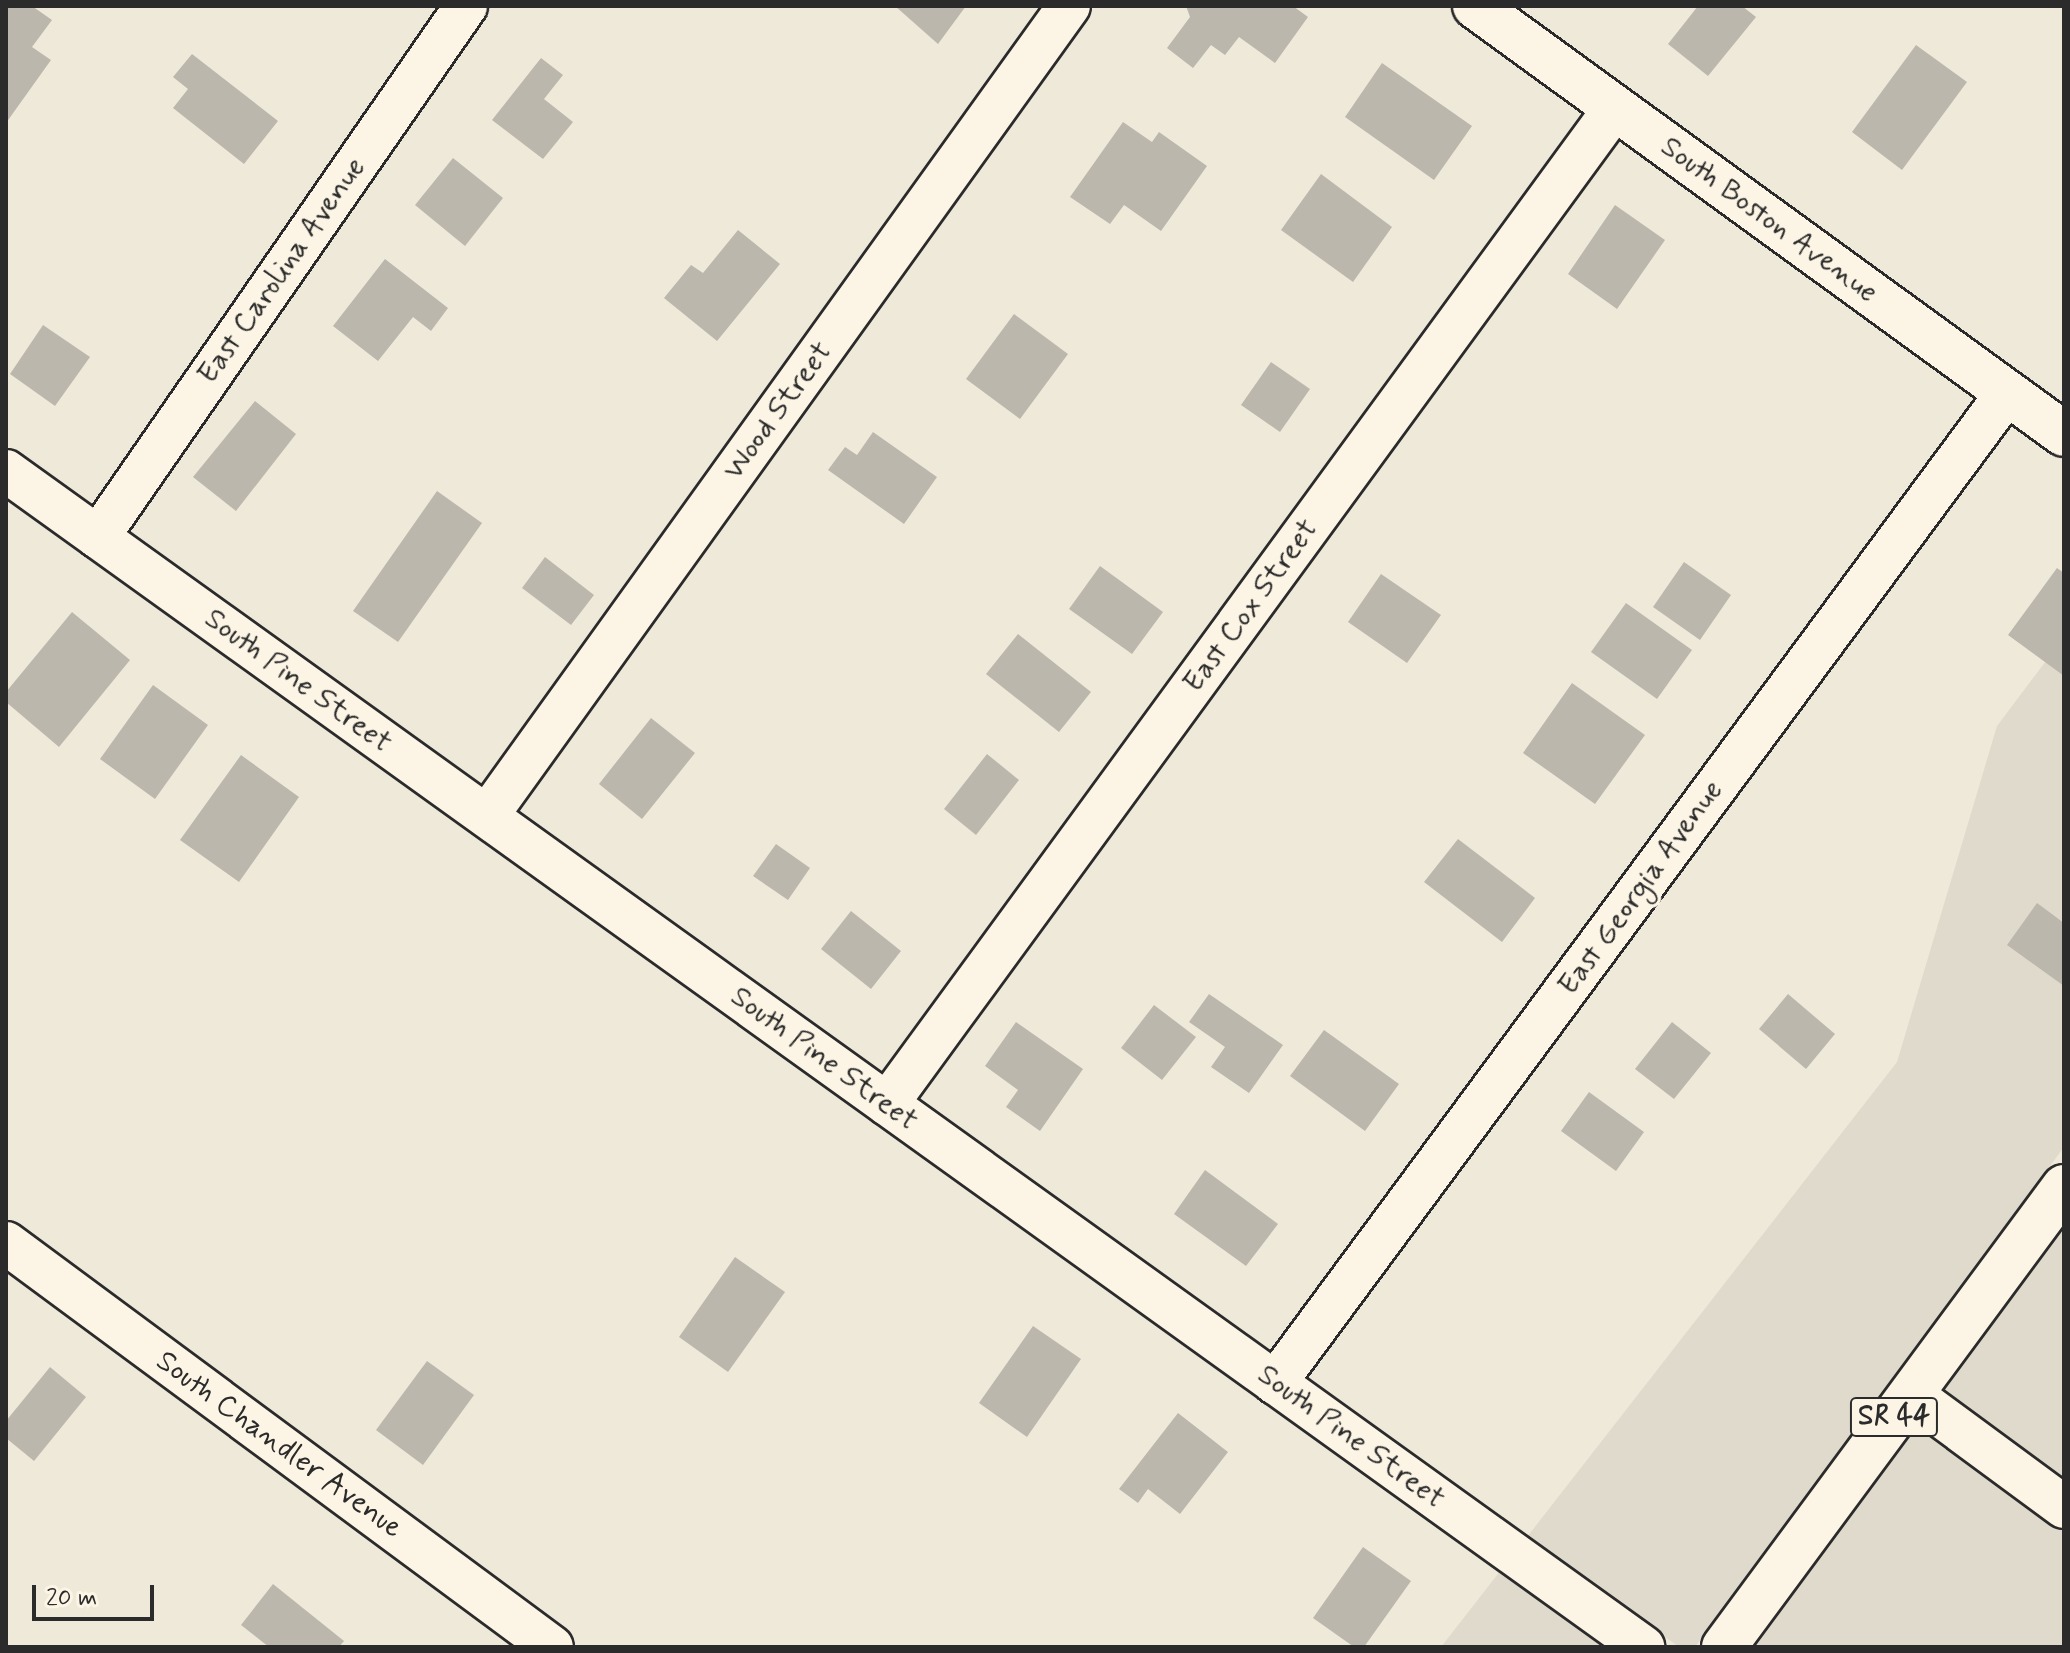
<!DOCTYPE html>
<html>
<head>
<meta charset="utf-8">
<style>
  body { margin:0 }
  #map { position:relative; width:2070px; height:1653px; overflow:hidden; background:#efe9da; font-family:Mynerve,sans-serif }
  div>[style] { position:absolute }
  [style*='--x'] { left:calc(var(--x)*1px); top:calc(var(--y)*1px); width:calc(var(--w)*1px); rotate:calc(var(--a)*1deg) }
  .built>* { inset:0; background:#e0dacc }
  .building>* { inset:0; background:#bcb7ac }
  .roads { filter:drop-shadow(2px 0 #2b2b2b) drop-shadow(-2px 0 #2b2b2b) drop-shadow(0 2px #2b2b2b) drop-shadow(0 -2px #2b2b2b) }
  .minor>* { height:42px; margin:-21px; padding:0 21px; transform-origin:21px; border-radius:21px; background:#fcf5e5 }
  .tertiary>* { height:44px; margin:-22px; padding:0 22px; transform-origin:22px; border-radius:22px; background:#fcf5e5 }
  .primary>* { height:44px; margin:-22px; padding:0 22px; transform-origin:22px; border-radius:22px; background:#fcf5e5 }
  span { translate:-50% -50%; white-space:nowrap; text-align:center; line-height:1.15; -webkit-text-stroke:7px #fcf5e5; paint-order:stroke }
  .shield-label span { padding:2px 6px; background:#fcf5e5; border:2px solid; border-radius:6px; -webkit-text-stroke-width:0 }
  .shield-label { font-size:28px; color:#2b2b2b; font-weight:700 }
  .street-label { font-size:30px; color:#2b2b2b }
  .frame { position:absolute; inset:0; border:8px solid #2b2b2b; pointer-events:none }
  .scale { position:absolute; left:32px; top:1585px; width:122px; height:36px; box-sizing:border-box; border:4px solid #2b2b2b; border-top:0; padding-left:10px; font-size:24px; line-height:28px; white-space:nowrap; color:#2b2b2b; -webkit-text-stroke:6px #fcf5e5; paint-order:stroke }
</style>
</head>
<body>
<div id="map">
  <div class="built">
    <i style="clip-path:polygon(2064px 637px,2064px 1147px,1695px 1647px,1679px 1647px,1527px 1537px,1897px 1062px,1997px 726px)"></i>
    <i style="clip-path:polygon(2064px 1227px,2064px 1480px,1943px 1392px)"></i>
    <i style="clip-path:polygon(1917px 1425px,2064px 1532px,2064px 1647px,1753px 1647px)"></i>
    <i style="clip-path:polygon(1501px 1570px,1607px 1647px,1441px 1647px)"></i>
  </div>
  <div class="building">
    <i style="clip-path:polygon(6px 6px,32px 6px,52px 20px,32px 47px,51px 60px,6px 123px)"></i>
    <i style="clip-path:polygon(895px 6px,966px 6px,938px 44px)"></i>
    <i style="clip-path:polygon(1186px 6px,1293px 6px,1308px 17px,1275px 63px,1239px 37px,1225px 55px,1211px 45px,1193px 68px,1167px 48px,1190px 17px)"></i>
    <i style="clip-path:polygon(1698px 6px,1742px 6px,1756px 17px,1708px 76px,1668px 44px)"></i>
    <i style="clip-path:polygon(1916px 45px,1967px 82px,1902px 170px,1852px 132px)"></i>
    <i style="clip-path:polygon(192px 54px,278px 121px,244px 164px,173px 108px,188px 89px,173px 77px)"></i>
    <i style="clip-path:polygon(541px 58px,563px 75px,544px 99px,573px 122px,543px 159px,492px 120px)"></i>
    <i style="clip-path:polygon(1382px 63px,1472px 126px,1434px 180px,1345px 117px)"></i>
    <i style="clip-path:polygon(1123px 122px,1152px 142px,1159px 132px,1207px 166px,1161px 231px,1124px 205px,1110px 224px,1070px 197px)"></i>
    <i style="clip-path:polygon(453px 158px,503px 198px,465px 246px,415px 205px)"></i>
    <i style="clip-path:polygon(1321px 174px,1392px 227px,1353px 282px,1281px 230px)"></i>
    <i style="clip-path:polygon(1615px 205px,1665px 240px,1617px 309px,1568px 274px)"></i>
    <i style="clip-path:polygon(738px 230px,780px 264px,717px 341px,664px 298px,691px 265px,703px 273px)"></i>
    <i style="clip-path:polygon(385px 259px,448px 308px,431px 331px,413px 317px,378px 361px,333px 326px)"></i>
    <i style="clip-path:polygon(1014px 314px,1068px 354px,1020px 419px,966px 379px)"></i>
    <i style="clip-path:polygon(43px 325px,90px 357px,55px 406px,10px 374px)"></i>
    <i style="clip-path:polygon(1271px 362px,1310px 389px,1280px 432px,1241px 405px)"></i>
    <i style="clip-path:polygon(255px 401px,296px 434px,236px 511px,193px 477px)"></i>
    <i style="clip-path:polygon(873px 432px,937px 477px,904px 524px,828px 470px,845px 447px,857px 455px)"></i>
    <i style="clip-path:polygon(437px 491px,482px 523px,398px 642px,353px 611px)"></i>
    <i style="clip-path:polygon(545px 557px,594px 595px,571px 625px,522px 588px)"></i>
    <i style="clip-path:polygon(1684px 562px,1731px 595px,1700px 640px,1653px 607px)"></i>
    <i style="clip-path:polygon(1100px 566px,1163px 612px,1132px 654px,1069px 609px)"></i>
    <i style="clip-path:polygon(2057px 568px,2064px 573px,2064px 676px,2008px 635px)"></i>
    <i style="clip-path:polygon(1381px 574px,1441px 615px,1407px 663px,1348px 622px)"></i>
    <i style="clip-path:polygon(1626px 603px,1692px 650px,1657px 699px,1591px 652px)"></i>
    <i style="clip-path:polygon(72px 612px,130px 660px,59px 747px,6px 702px,6px 692px)"></i>
    <i style="clip-path:polygon(1018px 634px,1091px 692px,1059px 732px,986px 674px)"></i>
    <i style="clip-path:polygon(1572px 683px,1645px 735px,1595px 804px,1523px 753px)"></i>
    <i style="clip-path:polygon(153px 685px,208px 725px,155px 799px,100px 759px)"></i>
    <i style="clip-path:polygon(651px 718px,695px 753px,642px 819px,599px 784px)"></i>
    <i style="clip-path:polygon(987px 754px,1019px 780px,976px 835px,944px 809px)"></i>
    <i style="clip-path:polygon(241px 755px,299px 797px,239px 882px,180px 840px)"></i>
    <i style="clip-path:polygon(1458px 839px,1535px 898px,1502px 942px,1424px 882px)"></i>
    <i style="clip-path:polygon(776px 844px,810px 868px,788px 900px,753px 876px)"></i>
    <i style="clip-path:polygon(2037px 903px,2064px 923px,2064px 986px,2007px 945px)"></i>
    <i style="clip-path:polygon(851px 911px,901px 951px,871px 989px,821px 949px)"></i>
    <i style="clip-path:polygon(1209px 994px,1283px 1045px,1249px 1093px,1211px 1067px,1225px 1047px,1189px 1022px)"></i>
    <i style="clip-path:polygon(1788px 994px,1835px 1034px,1806px 1069px,1759px 1029px)"></i>
    <i style="clip-path:polygon(1154px 1005px,1196px 1037px,1162px 1080px,1121px 1048px)"></i>
    <i style="clip-path:polygon(1016px 1022px,1083px 1069px,1040px 1131px,1006px 1107px,1018px 1090px,985px 1066px)"></i>
    <i style="clip-path:polygon(1672px 1022px,1711px 1053px,1674px 1099px,1635px 1069px)"></i>
    <i style="clip-path:polygon(1324px 1030px,1399px 1084px,1365px 1131px,1290px 1076px)"></i>
    <i style="clip-path:polygon(1589px 1092px,1644px 1132px,1616px 1171px,1561px 1131px)"></i>
    <i style="clip-path:polygon(1205px 1170px,1278px 1224px,1246px 1266px,1174px 1214px)"></i>
    <i style="clip-path:polygon(735px 1257px,785px 1292px,728px 1372px,679px 1337px)"></i>
    <i style="clip-path:polygon(1033px 1326px,1081px 1359px,1027px 1437px,979px 1403px)"></i>
    <i style="clip-path:polygon(427px 1361px,474px 1395px,423px 1465px,376px 1430px)"></i>
    <i style="clip-path:polygon(50px 1367px,86px 1397px,34px 1461px,6px 1438px,6px 1421px)"></i>
    <i style="clip-path:polygon(1178px 1413px,1228px 1452px,1180px 1514px,1148px 1489px,1138px 1503px,1119px 1489px)"></i>
    <i style="clip-path:polygon(1363px 1547px,1411px 1581px,1364px 1647px,1354px 1647px,1313px 1618px)"></i>
    <i style="clip-path:polygon(273px 1584px,344px 1641px,339px 1647px,269px 1647px,241px 1625px)"></i>
  </div>
  <div class="roads">
    <div class="minor">
      <i style="--x:6;--y:471;--w:2016;--a:35.69"></i>
      <i style="--x:98;--y:537;--w:646;--a:-55.28"></i>
      <i style="--x:487;--y:816;--w:997;--a:-54.3"></i>
      <i style="--x:887;--y:1104;--w:1234;--a:-53.84"></i>
      <i style="--x:6;--y:1243;--w:679;--a:36.5"></i>
      <i style="--x:1275;--y:1383;--w:1231;--a:-53.52"></i>
      <i style="--x:1911;--y:1394;--w:190;--a:36.4"></i>
    </div>
    <div class="tertiary">
      <i style="--x:1475;--y:6;--w:728;--a:36"></i>
    </div>
    <div class="primary">
      <i style="--x:1724;--y:1647;--w:572;--a:-53.53"></i>
    </div>
  </div>
  <div class="shield-label">
    <span style="left:1894px;top:1417px">SR 44</span>
  </div>
  <div class="street-label">
    <span style="left:1769px;top:220px;rotate:36deg">South Boston Avenue</span>
    <span style="left:282px;top:271px;rotate:-55deg">East Carolina Avenue</span>
    <span style="left:778px;top:411px;rotate:-54deg">Wood Street</span>
    <span style="left:1251px;top:606px;rotate:-54deg">East Cox Street</span>
    <span style="left:298px;top:681px;rotate:36deg">South Pine Street</span>
    <span style="left:1641px;top:888px;rotate:-54deg">East Georgia Avenue</span>
    <span style="left:824px;top:1059px;rotate:36deg">South Pine Street</span>
    <span style="left:1351px;top:1437px;rotate:36deg">South Pine Street</span>
    <span style="left:279px;top:1445px;rotate:36deg">South Chandler Avenue</span>
  </div>
  <div class="frame"></div>
  <div class="scale">20 m</div>
</div>
</body>
</html>
